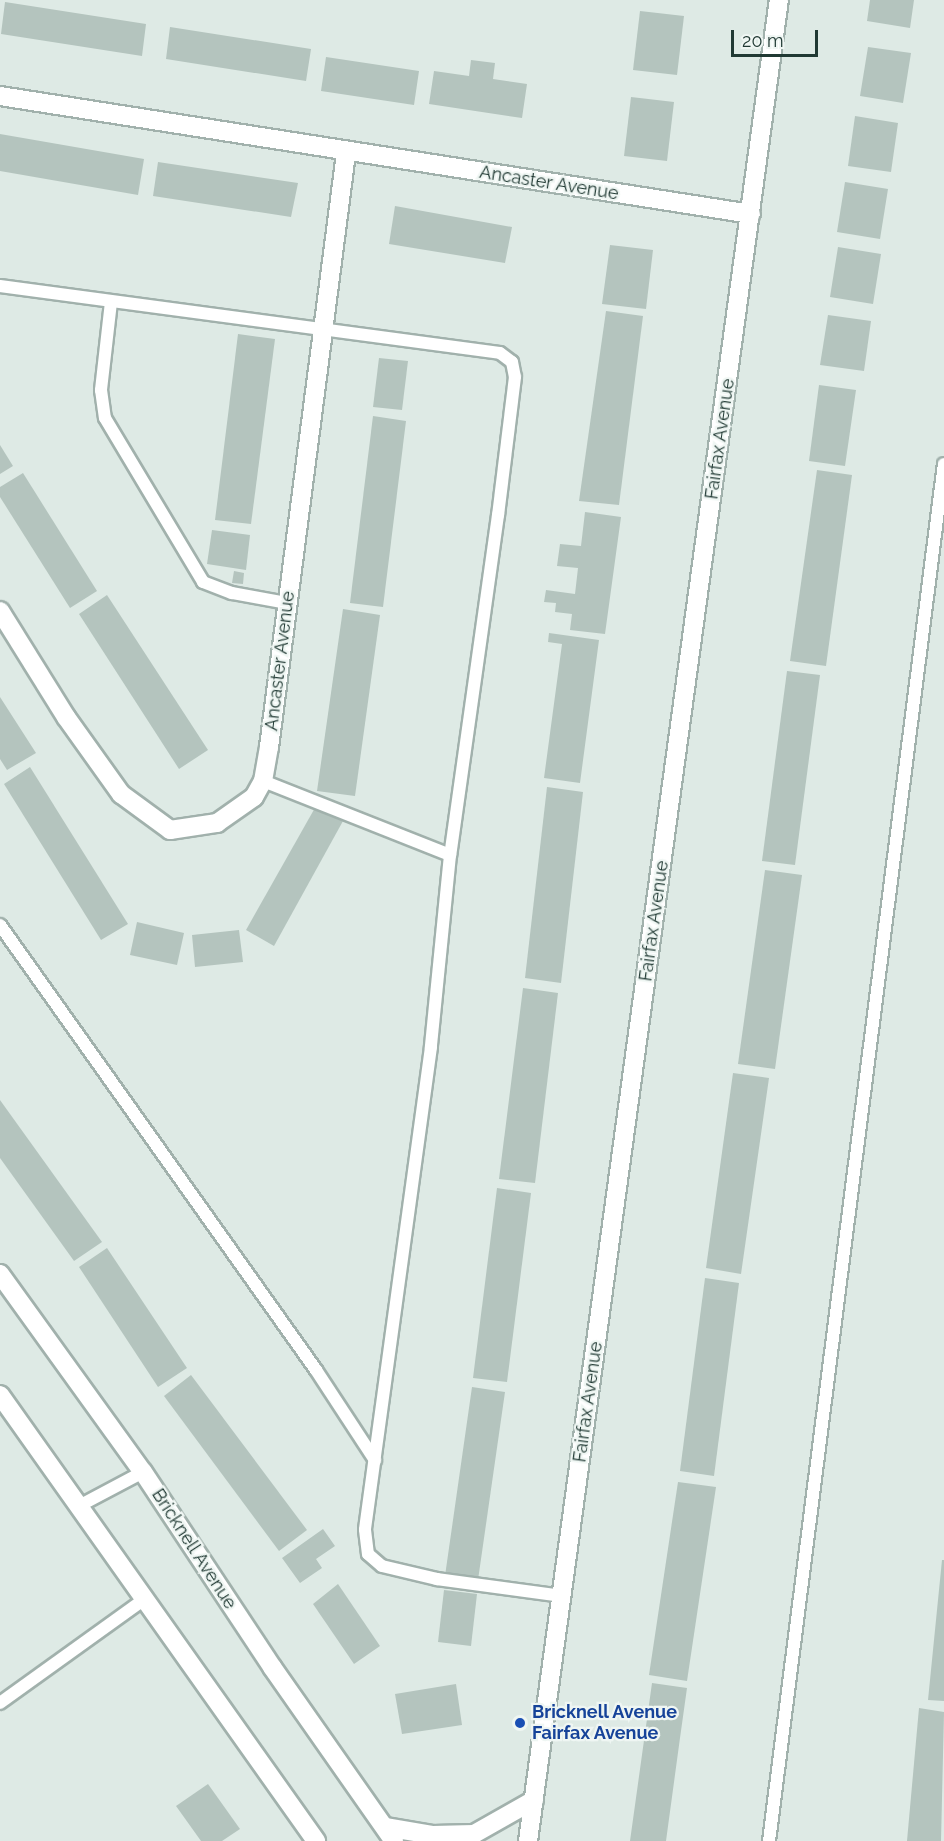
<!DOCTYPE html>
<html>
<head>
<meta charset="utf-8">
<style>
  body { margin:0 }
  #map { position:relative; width:944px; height:1841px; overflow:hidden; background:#deeae5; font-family:Raleway,sans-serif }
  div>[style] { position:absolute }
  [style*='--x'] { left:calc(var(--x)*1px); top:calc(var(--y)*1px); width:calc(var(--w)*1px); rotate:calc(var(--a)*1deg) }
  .building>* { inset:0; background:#b4c4be }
  .roads { filter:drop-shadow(2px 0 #a1b1ac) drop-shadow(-2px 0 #a1b1ac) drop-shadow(0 2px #a1b1ac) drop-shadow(0 -2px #a1b1ac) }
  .lane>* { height:12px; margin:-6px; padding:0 6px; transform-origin:6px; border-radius:6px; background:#fff }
  .street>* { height:18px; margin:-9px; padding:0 9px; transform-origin:9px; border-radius:9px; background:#fff }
  .secondary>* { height:18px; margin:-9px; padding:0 9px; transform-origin:9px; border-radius:9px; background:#fff }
  .dots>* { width:16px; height:16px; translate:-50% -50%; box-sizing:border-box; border:3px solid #eff6f3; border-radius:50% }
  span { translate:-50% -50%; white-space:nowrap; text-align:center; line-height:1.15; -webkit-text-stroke:4.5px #eff6f3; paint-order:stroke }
  .street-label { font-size:18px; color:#203933 }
  .transit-label { font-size:18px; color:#164399; font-weight:700 }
  .left { translate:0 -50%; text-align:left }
  .scale { position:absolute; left:731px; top:30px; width:87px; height:27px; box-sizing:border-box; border:3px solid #203933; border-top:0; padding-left:8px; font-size:18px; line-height:21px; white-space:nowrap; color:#203933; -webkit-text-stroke:4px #eff6f3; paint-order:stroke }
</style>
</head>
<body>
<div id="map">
  <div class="building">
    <i style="clip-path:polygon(870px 0,914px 0,910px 28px,867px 21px)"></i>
    <i style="clip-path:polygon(5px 2px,146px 24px,142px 56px,1px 34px)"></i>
    <i style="clip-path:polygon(640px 11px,684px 16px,677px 75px,633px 70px)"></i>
    <i style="clip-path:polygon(170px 27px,311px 49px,306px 81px,166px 59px)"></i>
    <i style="clip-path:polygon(868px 47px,911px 53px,903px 103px,860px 96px)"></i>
    <i style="clip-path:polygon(326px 57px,419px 71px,414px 105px,321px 91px)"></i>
    <i style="clip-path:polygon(471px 60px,495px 63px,493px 79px,527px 84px,522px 118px,429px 104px,434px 71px,469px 76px)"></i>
    <i style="clip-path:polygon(631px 97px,674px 102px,667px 161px,624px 156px)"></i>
    <i style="clip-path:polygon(855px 116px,898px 123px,891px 172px,848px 166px)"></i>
    <i style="clip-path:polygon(0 134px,144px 159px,138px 195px,0 171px)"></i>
    <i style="clip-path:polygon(158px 162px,298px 183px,291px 217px,153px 196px)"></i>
    <i style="clip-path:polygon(845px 182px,888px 189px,880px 239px,837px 232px)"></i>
    <i style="clip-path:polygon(395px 206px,512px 227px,505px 263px,389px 244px)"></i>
    <i style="clip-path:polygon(610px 245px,653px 250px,646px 309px,602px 304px)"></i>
    <i style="clip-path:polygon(838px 247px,881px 254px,873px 304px,830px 297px)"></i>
    <i style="clip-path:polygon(606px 311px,643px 316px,619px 505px,579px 501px)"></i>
    <i style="clip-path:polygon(828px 315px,871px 321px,864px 371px,820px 365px)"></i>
    <i style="clip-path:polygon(238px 334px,275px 339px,251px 524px,215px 520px)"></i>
    <i style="clip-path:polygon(379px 358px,408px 361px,402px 410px,373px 407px)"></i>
    <i style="clip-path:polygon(819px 385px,856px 390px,845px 466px,809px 461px)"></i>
    <i style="clip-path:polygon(373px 416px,406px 421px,383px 607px,350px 603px)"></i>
    <i style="clip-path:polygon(0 445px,13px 466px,0 474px)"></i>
    <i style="clip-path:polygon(817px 470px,852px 475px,826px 666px,790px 661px)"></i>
    <i style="clip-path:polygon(23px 473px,97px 591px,70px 608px,0 497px,0 487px)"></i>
    <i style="clip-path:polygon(585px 512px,621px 517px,605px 634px,570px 630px,572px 614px,555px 612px,556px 603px,544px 602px,546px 590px,575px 594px,578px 568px,557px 566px,560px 544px,581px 546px)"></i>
    <i style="clip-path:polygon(212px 530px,250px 535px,246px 570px,207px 564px)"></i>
    <i style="clip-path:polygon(234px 571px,244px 573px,243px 584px,232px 583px)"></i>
    <i style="clip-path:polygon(107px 595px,208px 750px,179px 769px,79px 614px)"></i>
    <i style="clip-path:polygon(343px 609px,380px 615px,355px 796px,317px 791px)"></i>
    <i style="clip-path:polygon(549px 633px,599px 640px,580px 783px,544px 778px,562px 644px,548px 642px)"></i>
    <i style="clip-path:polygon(787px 671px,820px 675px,795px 865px,762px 861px)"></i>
    <i style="clip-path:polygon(0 697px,36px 753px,7px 770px,0 759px)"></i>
    <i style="clip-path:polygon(30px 767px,128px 924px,101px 940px,4px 784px)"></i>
    <i style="clip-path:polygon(547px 787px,583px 792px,561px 983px,525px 978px)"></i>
    <i style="clip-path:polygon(316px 806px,343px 821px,274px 946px,246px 930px)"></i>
    <i style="clip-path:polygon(765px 870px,802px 875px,775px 1069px,738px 1064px)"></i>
    <i style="clip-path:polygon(137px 922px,184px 933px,177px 965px,130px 955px)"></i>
    <i style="clip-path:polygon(239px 930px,243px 962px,195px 967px,192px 935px)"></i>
    <i style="clip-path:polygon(523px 988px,558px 993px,535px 1183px,499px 1179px)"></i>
    <i style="clip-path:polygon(733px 1073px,769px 1078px,741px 1274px,706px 1268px)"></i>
    <i style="clip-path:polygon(0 1100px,102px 1242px,74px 1261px,0 1158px)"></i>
    <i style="clip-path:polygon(497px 1188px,531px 1193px,507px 1382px,473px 1378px)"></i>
    <i style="clip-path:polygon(107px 1248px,187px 1368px,158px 1387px,79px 1267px)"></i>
    <i style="clip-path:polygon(705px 1278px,739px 1283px,714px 1476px,680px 1471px)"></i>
    <i style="clip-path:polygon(191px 1375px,307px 1530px,279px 1551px,164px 1396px)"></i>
    <i style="clip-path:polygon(472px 1387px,505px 1392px,478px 1580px,445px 1576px)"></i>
    <i style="clip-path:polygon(678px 1482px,716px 1487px,687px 1681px,649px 1675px)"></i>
    <i style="clip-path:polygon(323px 1529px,335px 1546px,316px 1559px,322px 1568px,300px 1583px,282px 1558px)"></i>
    <i style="clip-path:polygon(942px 1560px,944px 1560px,944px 1701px,928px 1700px)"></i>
    <i style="clip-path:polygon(338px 1584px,380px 1646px,354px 1664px,313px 1604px)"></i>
    <i style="clip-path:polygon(444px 1590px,477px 1594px,471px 1646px,438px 1642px)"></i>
    <i style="clip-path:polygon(652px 1683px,687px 1688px,680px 1738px,666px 1841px,630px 1841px)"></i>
    <i style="clip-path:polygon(456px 1684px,462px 1725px,402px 1734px,395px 1694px)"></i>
    <i style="clip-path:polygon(919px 1708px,944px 1712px,941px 1841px,907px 1841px)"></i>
    <i style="clip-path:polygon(208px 1784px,240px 1829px,222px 1841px,201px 1841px,176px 1806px)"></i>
  </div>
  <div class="roads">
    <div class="lane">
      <i style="--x:0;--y:286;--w:504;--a:7.63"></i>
      <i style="--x:500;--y:353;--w:15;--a:37"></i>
      <i style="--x:512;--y:362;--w:15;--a:79"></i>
      <i style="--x:515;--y:377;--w:139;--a:97"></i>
      <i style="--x:498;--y:515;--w:343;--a:98"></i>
      <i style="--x:450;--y:855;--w:193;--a:95.7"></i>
      <i style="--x:431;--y:1047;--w:487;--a:97.8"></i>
      <i style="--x:365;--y:1530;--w:24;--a:83"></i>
      <i style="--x:368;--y:1554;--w:18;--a:41"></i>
      <i style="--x:382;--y:1566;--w:57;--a:13.3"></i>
      <i style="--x:437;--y:1579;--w:126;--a:7.7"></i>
      <i style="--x:111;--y:302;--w:89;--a:96.5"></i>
      <i style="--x:101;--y:390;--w:28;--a:82"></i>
      <i style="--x:105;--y:418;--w:191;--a:59.1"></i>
      <i style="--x:203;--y:582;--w:31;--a:21"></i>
      <i style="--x:232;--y:593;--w:56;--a:10.3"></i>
      <i style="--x:263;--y:781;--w:201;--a:21.6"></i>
      <i style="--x:0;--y:925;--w:546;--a:54.62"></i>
      <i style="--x:316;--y:1370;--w:108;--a:56.8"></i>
      <i style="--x:77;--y:1507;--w:75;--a:-27.9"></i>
      <i style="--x:0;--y:1703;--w:180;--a:-35.7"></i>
      <i style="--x:769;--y:1841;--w:1388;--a:-82.76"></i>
    </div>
    <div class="street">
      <i style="--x:0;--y:96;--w:760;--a:8.93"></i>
      <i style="--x:0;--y:611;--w:125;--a:58.1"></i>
      <i style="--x:66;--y:717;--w:95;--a:54.5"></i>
      <i style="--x:121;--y:794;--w:61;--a:36.3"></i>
      <i style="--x:170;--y:830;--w:48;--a:-8.5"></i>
      <i style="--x:217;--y:823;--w:45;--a:-35.1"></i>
      <i style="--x:254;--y:797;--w:18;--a:-61"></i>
      <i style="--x:263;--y:781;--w:35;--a:-80"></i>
      <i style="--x:269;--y:747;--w:599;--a:-82.61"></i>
      <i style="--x:385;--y:1827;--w:49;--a:9.5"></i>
      <i style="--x:433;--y:1835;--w:41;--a:-1.4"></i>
      <i style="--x:474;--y:1834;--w:69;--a:-29.5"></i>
    </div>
    <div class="secondary">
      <i style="--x:0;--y:1274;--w:244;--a:54.2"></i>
      <i style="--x:143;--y:1472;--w:234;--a:56.5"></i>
      <i style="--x:272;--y:1667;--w:213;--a:55"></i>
      <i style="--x:0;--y:1395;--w:547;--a:54.68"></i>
      <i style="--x:528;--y:1841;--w:1858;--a:-82.24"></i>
    </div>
  </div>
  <div class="dots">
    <i style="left:520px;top:1723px;background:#1a4fb4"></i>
  </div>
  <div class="street-label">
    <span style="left:549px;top:183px;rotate:9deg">Ancaster Avenue</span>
    <span style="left:720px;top:439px;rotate:-82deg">Fairfax Avenue</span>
    <span style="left:280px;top:661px;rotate:-83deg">Ancaster Avenue</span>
    <span style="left:654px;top:921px;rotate:-82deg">Fairfax Avenue</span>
    <span style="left:588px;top:1402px;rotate:-82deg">Fairfax Avenue</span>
    <span style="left:194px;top:1549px;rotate:57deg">Bricknell Avenue</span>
  </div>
  <div class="transit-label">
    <span class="left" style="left:532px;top:1723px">Bricknell Avenue<br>Fairfax Avenue</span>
  </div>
  <div class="scale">20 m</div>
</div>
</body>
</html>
